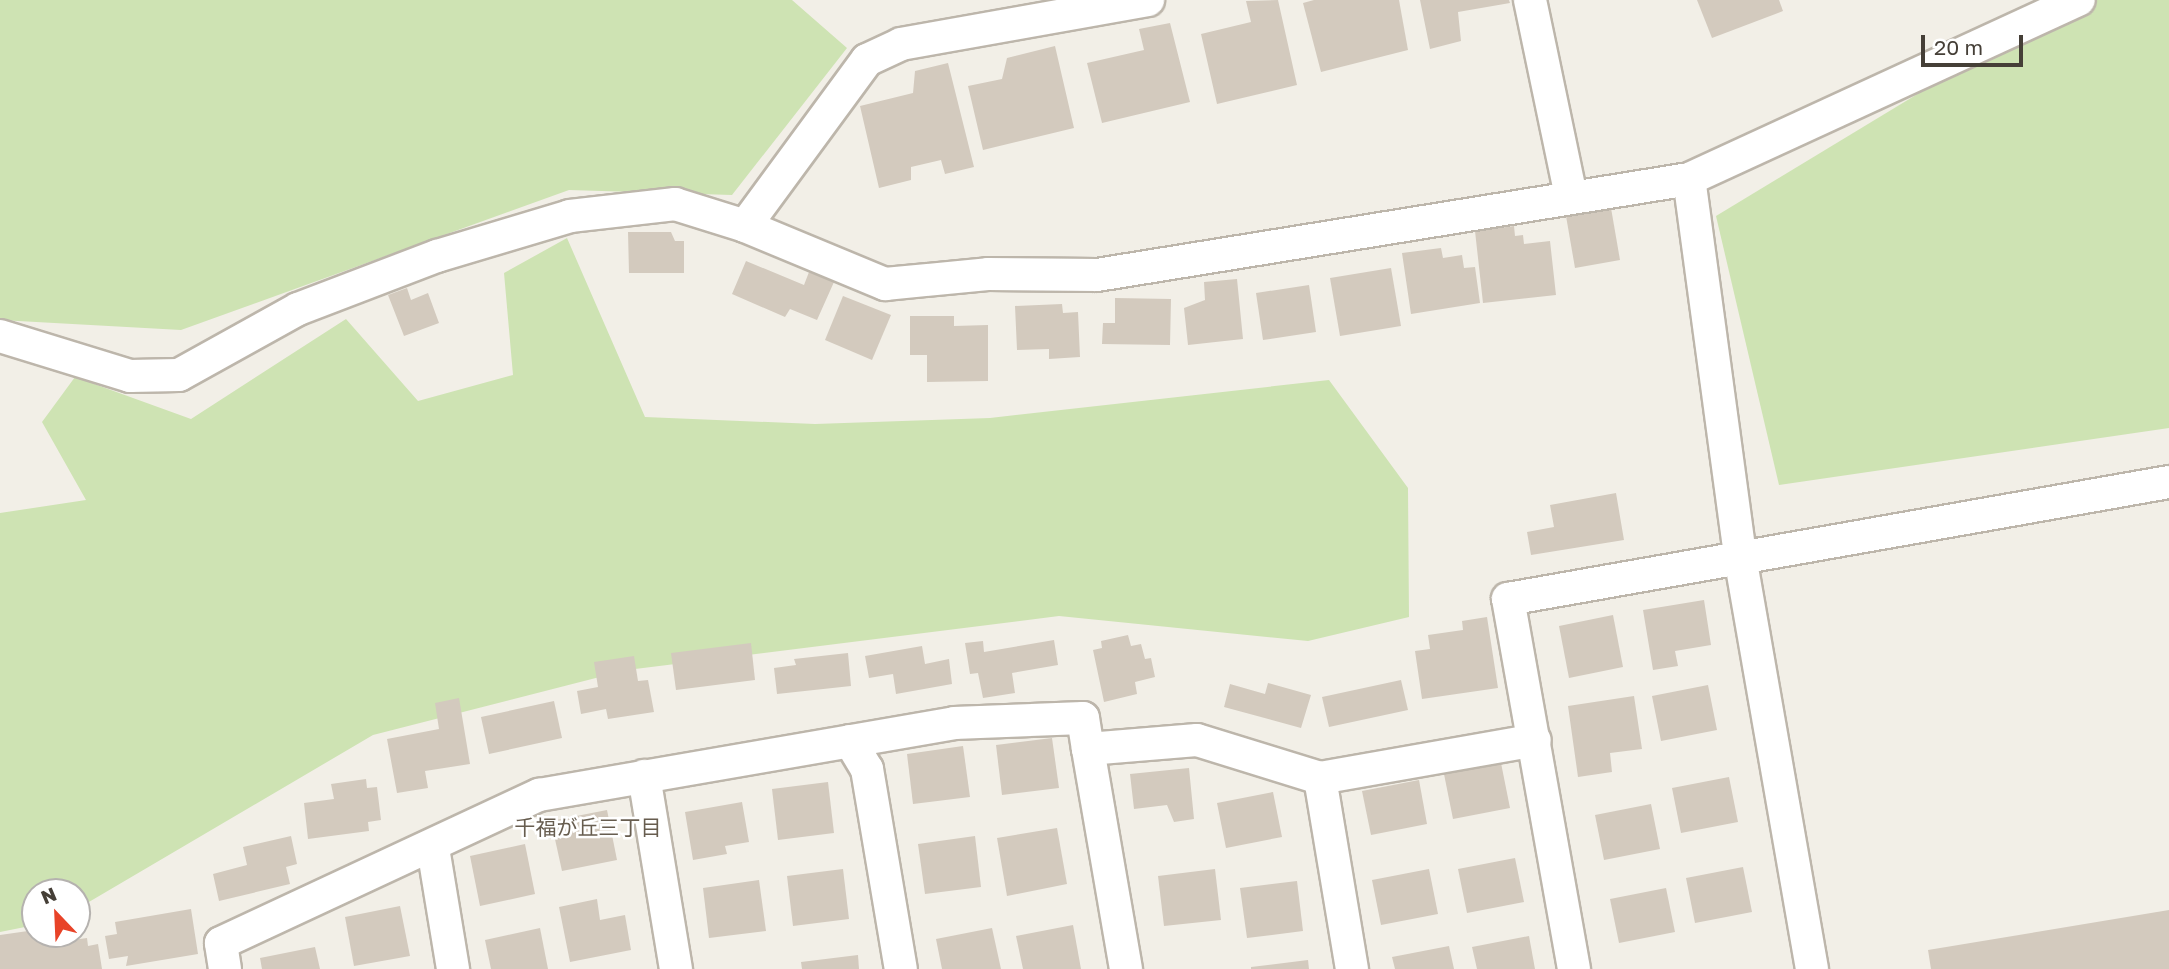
<!DOCTYPE html>
<html>
<head>
<meta charset="utf-8">
<style>
  body { margin:0 }
  #map { position:relative; width:2169px; height:969px; overflow:hidden; background:#f2efe7; font-family:"Golos Text","Noto Sans JP",sans-serif }
  div>[style] { position:absolute }
  [style*='--x'] { left:calc(var(--x)*1px); top:calc(var(--y)*1px); width:calc(var(--w)*1px); rotate:calc(var(--a)*1deg) }
  .green>* { inset:0; background:#cee3b3 }
  .building>* { inset:0; background:#d3cabe }
  .roads { filter:drop-shadow(2px 0 #bdb6ab) drop-shadow(-2px 0 #bdb6ab) drop-shadow(0 2px #bdb6ab) drop-shadow(0 -2px #bdb6ab) }
  .minor>* { height:32px; margin:-16px; padding:0 16px; transform-origin:16px; border-radius:16px; background:#fff }
  span { translate:-50% -50%; white-space:nowrap; text-align:center; line-height:1.15; -webkit-text-stroke:5px #fff; paint-order:stroke }
  .neighbourhood-label { font-size:21px; color:#675d4f }
  .north { position:absolute; left:21px; top:878px; width:70px; height:70px; box-sizing:border-box; background:#fff; border:2px solid #b5b2af; border-radius:50%; rotate:337deg; font-size:19px; font-weight:700; line-height:28px; text-align:center; color:#453f37 }
  .north::after { content:''; display:block; margin:auto; width:24px; height:32px; background:#e84328; clip-path:polygon(50% 0,100% 100%,50% 72%,0 100%) }
  .scale { position:absolute; left:1921px; top:35px; width:102px; height:32px; box-sizing:border-box; border:4px solid #453f37; border-top:0; padding-left:9px; font-size:21px; line-height:24px; white-space:nowrap; color:#453f37; -webkit-text-stroke:5px #fff; paint-order:stroke }
</style>
</head>
<body>
<div id="map">
  <div class="green">
    <i style="clip-path:polygon(0 0,792px 0,847px 48px,732px 195px,569px 190px,181px 330px,0 320px)"></i>
    <i style="clip-path:polygon(2073px 0,2169px 0,2169px 428px,1779px 485px,1716px 216px)"></i>
    <i style="clip-path:polygon(567px 238px,645px 417px,815px 424px,990px 418px,1329px 380px,1408px 488px,1409px 617px,1308px 641px,1059px 616px,627px 670px,373px 735px,77px 909px,77px 892px,35px 892px,35px 925px,0 932px,0 513px,86px 500px,42px 422px,75px 377px,191px 419px,346px 319px,418px 401px,513px 375px,504px 273px)"></i>
  </div>
  <div class="building">
    <i style="clip-path:polygon(1278px 0,1297px 85px,1217px 104px,1201px 34px,1251px 22px,1246px 1px)"></i>
    <i style="clip-path:polygon(1314px 0,1399px 0,1408px 50px,1321px 72px,1303px 3px)"></i>
    <i style="clip-path:polygon(1420px 0,1509px 0,1510px 3px,1458px 12px,1461px 41px,1430px 49px)"></i>
    <i style="clip-path:polygon(1697px 0,1779px 0,1783px 11px,1712px 38px)"></i>
    <i style="clip-path:polygon(1170px 23px,1190px 102px,1102px 123px,1087px 63px,1144px 50px,1139px 29px)"></i>
    <i style="clip-path:polygon(1055px 46px,1074px 128px,983px 150px,968px 86px,1002px 79px,1007px 58px)"></i>
    <i style="clip-path:polygon(948px 63px,974px 167px,945px 174px,941px 160px,911px 167px,911px 180px,879px 188px,860px 106px,913px 93px,915px 71px)"></i>
    <i style="clip-path:polygon(1611px 208px,1620px 260px,1575px 268px,1566px 216px)"></i>
    <i style="clip-path:polygon(1514px 226px,1515px 236px,1523px 235px,1524px 244px,1550px 241px,1556px 295px,1483px 303px,1475px 231px)"></i>
    <i style="clip-path:polygon(628px 232px,671px 232px,675px 241px,684px 241px,684px 273px,629px 273px)"></i>
    <i style="clip-path:polygon(1441px 248px,1443px 258px,1462px 255px,1464px 268px,1475px 267px,1480px 303px,1411px 314px,1402px 253px)"></i>
    <i style="clip-path:polygon(746px 261px,804px 285px,809px 272px,834px 282px,817px 320px,790px 309px,785px 317px,732px 294px)"></i>
    <i style="clip-path:polygon(1391px 268px,1401px 326px,1340px 336px,1330px 278px)"></i>
    <i style="clip-path:polygon(1237px 279px,1243px 339px,1188px 345px,1184px 308px,1205px 300px,1204px 282px)"></i>
    <i style="clip-path:polygon(1309px 285px,1316px 332px,1263px 340px,1256px 293px)"></i>
    <i style="clip-path:polygon(407px 288px,411px 300px,428px 293px,439px 323px,404px 336px,388px 295px)"></i>
    <i style="clip-path:polygon(843px 296px,891px 315px,872px 360px,825px 340px)"></i>
    <i style="clip-path:polygon(1115px 298px,1171px 299px,1170px 345px,1102px 344px,1103px 323px,1115px 323px)"></i>
    <i style="clip-path:polygon(1062px 304px,1063px 313px,1078px 312px,1080px 357px,1049px 359px,1049px 349px,1017px 350px,1015px 306px)"></i>
    <i style="clip-path:polygon(910px 316px,954px 316px,954px 326px,988px 325px,988px 381px,927px 382px,927px 355px,910px 355px)"></i>
    <i style="clip-path:polygon(1616px 493px,1624px 540px,1531px 555px,1527px 532px,1554px 527px,1550px 505px)"></i>
    <i style="clip-path:polygon(1704px 600px,1711px 645px,1675px 651px,1678px 666px,1653px 670px,1643px 610px)"></i>
    <i style="clip-path:polygon(1613px 615px,1623px 667px,1569px 678px,1559px 626px)"></i>
    <i style="clip-path:polygon(1487px 617px,1498px 688px,1422px 699px,1415px 651px,1430px 649px,1428px 635px,1463px 630px,1462px 621px)"></i>
    <i style="clip-path:polygon(1128px 635px,1131px 646px,1141px 644px,1145px 659px,1151px 658px,1155px 677px,1135px 682px,1137px 694px,1104px 702px,1093px 650px,1102px 648px,1101px 641px)"></i>
    <i style="clip-path:polygon(1054px 640px,1058px 665px,1012px 673px,1015px 693px,983px 698px,978px 673px,970px 674px,965px 643px,983px 641px,984px 652px)"></i>
    <i style="clip-path:polygon(751px 643px,755px 680px,676px 690px,671px 653px)"></i>
    <i style="clip-path:polygon(922px 646px,925px 664px,949px 659px,952px 684px,896px 694px,893px 674px,869px 678px,865px 656px)"></i>
    <i style="clip-path:polygon(848px 653px,851px 686px,777px 694px,774px 668px,796px 665px,794px 659px)"></i>
    <i style="clip-path:polygon(634px 656px,638px 681px,648px 680px,654px 712px,608px 719px,606px 709px,581px 714px,577px 691px,598px 687px,594px 662px)"></i>
    <i style="clip-path:polygon(1401px 680px,1408px 710px,1329px 727px,1322px 697px)"></i>
    <i style="clip-path:polygon(1268px 683px,1311px 695px,1301px 728px,1224px 707px,1230px 684px,1265px 694px)"></i>
    <i style="clip-path:polygon(1708px 685px,1717px 730px,1661px 741px,1652px 696px)"></i>
    <i style="clip-path:polygon(1634px 696px,1642px 749px,1610px 753px,1612px 772px,1578px 777px,1568px 706px)"></i>
    <i style="clip-path:polygon(459px 698px,470px 764px,425px 771px,428px 788px,397px 793px,387px 739px,439px 729px,435px 703px)"></i>
    <i style="clip-path:polygon(554px 701px,562px 738px,489px 754px,481px 717px)"></i>
    <i style="clip-path:polygon(1052px 738px,1059px 788px,1002px 795px,996px 745px)"></i>
    <i style="clip-path:polygon(963px 746px,970px 797px,913px 804px,907px 754px)"></i>
    <i style="clip-path:polygon(1501px 763px,1510px 808px,1453px 819px,1444px 774px)"></i>
    <i style="clip-path:polygon(1189px 768px,1194px 819px,1174px 822px,1167px 805px,1134px 809px,1130px 774px)"></i>
    <i style="clip-path:polygon(1729px 777px,1738px 822px,1681px 833px,1672px 788px)"></i>
    <i style="clip-path:polygon(366px 779px,367px 788px,377px 787px,381px 820px,368px 822px,369px 831px,308px 839px,304px 803px,334px 799px,331px 784px)"></i>
    <i style="clip-path:polygon(1419px 780px,1427px 824px,1371px 835px,1362px 791px)"></i>
    <i style="clip-path:polygon(828px 782px,834px 833px,778px 840px,772px 789px)"></i>
    <i style="clip-path:polygon(1273px 792px,1282px 837px,1226px 848px,1217px 803px)"></i>
    <i style="clip-path:polygon(742px 802px,749px 842px,725px 846px,727px 854px,693px 860px,685px 812px)"></i>
    <i style="clip-path:polygon(1651px 804px,1660px 849px,1604px 860px,1595px 815px)"></i>
    <i style="clip-path:polygon(607px 810px,617px 860px,562px 871px,551px 821px)"></i>
    <i style="clip-path:polygon(1057px 828px,1067px 884px,1007px 896px,997px 838px)"></i>
    <i style="clip-path:polygon(291px 836px,297px 864px,286px 867px,290px 884px,219px 901px,213px 874px,247px 865px,243px 847px)"></i>
    <i style="clip-path:polygon(975px 836px,981px 887px,925px 894px,918px 844px)"></i>
    <i style="clip-path:polygon(525px 844px,535px 894px,480px 906px,470px 856px)"></i>
    <i style="clip-path:polygon(1515px 858px,1524px 902px,1467px 913px,1458px 869px)"></i>
    <i style="clip-path:polygon(1743px 867px,1752px 912px,1695px 923px,1686px 878px)"></i>
    <i style="clip-path:polygon(843px 869px,849px 919px,793px 926px,787px 876px)"></i>
    <i style="clip-path:polygon(1215px 869px,1221px 920px,1164px 926px,1158px 876px)"></i>
    <i style="clip-path:polygon(1429px 869px,1438px 914px,1381px 925px,1372px 880px)"></i>
    <i style="clip-path:polygon(759px 880px,766px 931px,709px 938px,703px 888px)"></i>
    <i style="clip-path:polygon(1297px 881px,1303px 931px,1247px 938px,1240px 888px)"></i>
    <i style="clip-path:polygon(1666px 888px,1675px 932px,1619px 943px,1610px 899px)"></i>
    <i style="clip-path:polygon(597px 899px,600px 920px,625px 915px,631px 950px,570px 962px,559px 907px)"></i>
    <i style="clip-path:polygon(400px 906px,410px 956px,354px 966px,345px 917px)"></i>
    <i style="clip-path:polygon(191px 909px,198px 954px,126px 966px,128px 956px,109px 959px,105px 936px,117px 934px,115px 922px)"></i>
    <i style="clip-path:polygon(2169px 910px,2169px 969px,1931px 969px,1928px 950px)"></i>
    <i style="clip-path:polygon(1073px 925px,1081px 969px,1023px 969px,1016px 936px)"></i>
    <i style="clip-path:polygon(540px 928px,548px 969px,491px 969px,485px 940px)"></i>
    <i style="clip-path:polygon(992px 928px,1001px 969px,942px 969px,936px 939px)"></i>
    <i style="clip-path:polygon(35px 930px,35px 934px,64px 934px,65px 941px,87px 938px,88px 946px,98px 944px,102px 969px,0 969px,0 935px)"></i>
    <i style="clip-path:polygon(1529px 936px,1535px 969px,1477px 969px,1472px 947px)"></i>
    <i style="clip-path:polygon(1449px 946px,1454px 969px,1395px 969px,1392px 957px)"></i>
    <i style="clip-path:polygon(315px 947px,320px 969px,262px 969px,260px 958px)"></i>
    <i style="clip-path:polygon(858px 955px,859px 969px,802px 969px,801px 962px)"></i>
    <i style="clip-path:polygon(1308px 960px,1309px 969px,1251px 969px,1251px 967px)"></i>
  </div>
  <div class="roads">
    <div class="minor">
      <i style="--x:1530;--y:0;--w:200;--a:78.2"></i>
      <i style="--x:745;--y:226;--w:206;--a:-53.7"></i>
      <i style="--x:867;--y:60;--w:38;--a:-25"></i>
      <i style="--x:901;--y:44;--w:251;--a:-10.1"></i>
      <i style="--x:0;--y:336;--w:136;--a:17.1"></i>
      <i style="--x:130;--y:376;--w:49;--a:-1.2"></i>
      <i style="--x:179;--y:375;--w:136;--a:-29"></i>
      <i style="--x:298;--y:309;--w:149;--a:-20.9"></i>
      <i style="--x:437;--y:256;--w:139;--a:-16.7"></i>
      <i style="--x:570;--y:216;--w:106;--a:-6.5"></i>
      <i style="--x:675;--y:204;--w:73;--a:17.4"></i>
      <i style="--x:745;--y:226;--w:152;--a:22.5"></i>
      <i style="--x:885;--y:284;--w:103;--a:-5.5"></i>
      <i style="--x:988;--y:274;--w:109;--a:0.5"></i>
      <i style="--x:1097;--y:275;--w:600;--a:-9.21"></i>
      <i style="--x:850;--y:741;--w:33;--a:59"></i>
      <i style="--x:867;--y:769;--w:203;--a:80.4"></i>
      <i style="--x:644;--y:776;--w:196;--a:80.6"></i>
      <i style="--x:1320;--y:778;--w:194;--a:80.5"></i>
      <i style="--x:433;--y:848;--w:123;--a:80.6"></i>
      <i style="--x:225;--y:969;--w:26;--a:-99"></i>
      <i style="--x:221;--y:943;--w:351;--a:-25"></i>
      <i style="--x:539;--y:795;--w:421;--a:-9.8"></i>
      <i style="--x:954;--y:723;--w:129;--a:-2.2"></i>
      <i style="--x:1083;--y:718;--w:31;--a:81"></i>
      <i style="--x:1126;--y:969;--w:223;--a:-99.8"></i>
      <i style="--x:1088;--y:749;--w:109;--a:-4.7"></i>
      <i style="--x:1197;--y:740;--w:129;--a:17.2"></i>
      <i style="--x:1320;--y:778;--w:218;--a:-10"></i>
      <i style="--x:1574;--y:969;--w:376;--a:-100.1"></i>
      <i style="--x:1508;--y:599;--w:671;--a:-10.04"></i>
      <i style="--x:1812;--y:969;--w:420;--a:-99.9"></i>
      <i style="--x:1740;--y:555;--w:379;--a:-97.7"></i>
      <i style="--x:1689;--y:179;--w:429;--a:-24.7"></i>
    </div>
  </div>
  <div class="neighbourhood-label">
    <span style="left:588px;top:827px">千福が丘三丁目</span>
  </div>
  <div class="north">N</div>
  <div class="scale">20 m</div>
</div>
</body>
</html>
